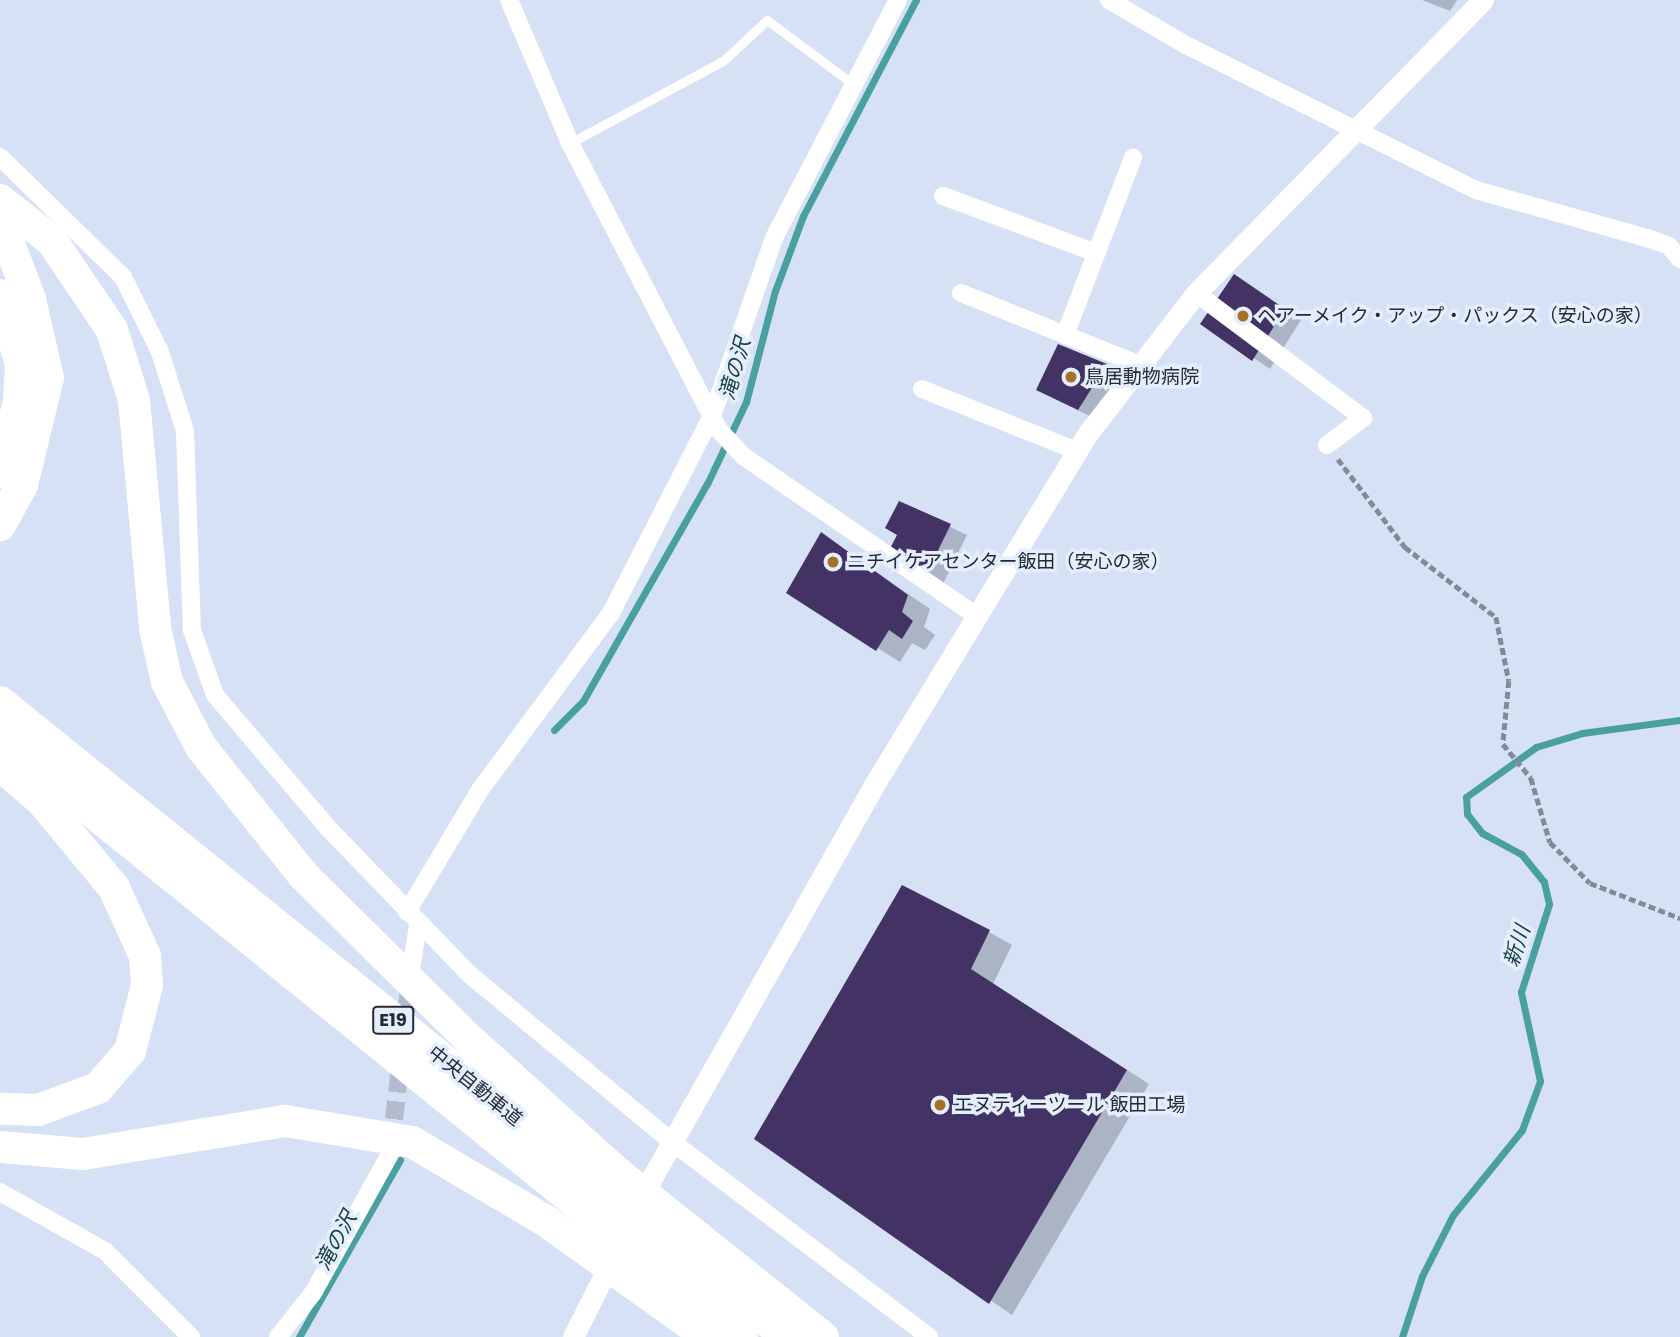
<!DOCTYPE html>
<html>
<head>
<meta charset="utf-8">
<style>
  body { margin:0 }
  #map { position:relative; width:1680px; height:1337px; overflow:hidden; background:#d6e1f5; font-family:Poppins,"Noto Sans JP",sans-serif }
  div>[style] { position:absolute }
  [style*='--x'] { left:calc(var(--x)*1px); top:calc(var(--y)*1px); width:calc(var(--w)*1px); rotate:calc(var(--a)*1deg) }
  .shadow>* { inset:0; background:#0003 }
  .stream>* { height:7px; margin:-3.5px; padding:0 3.5px; transform-origin:3.5px; border-radius:3.5px; background:#49a09e }
  .building>* { inset:0; background:#423364 }
  .minor-tunnel>* { height:18px; margin-top:-9px; transform-origin:0; background:repeating-linear-gradient(90deg,#b3bcce 0 18px,transparent 0 27px) }
  .path>* { height:4.5px; margin-top:-2.25px; transform-origin:0; background:repeating-linear-gradient(90deg,#838b99 0 7px,transparent 0 10.5px) }
  .service>* { height:9px; margin:-4.5px; padding:0 4.5px; transform-origin:4.5px; border-radius:4.5px; background:#fff }
  .minor>* { height:18px; margin:-9px; padding:0 9px; transform-origin:9px; border-radius:9px; background:#fff }
  .tertiary>* { height:21px; margin:-10.5px; padding:0 10.5px; transform-origin:10.5px; border-radius:10.5px; background:#fff }
  .motorway>* { height:32px; margin:-16px; padding:0 16px; transform-origin:16px; border-radius:16px; background:#fff }
  .dots>* { width:19px; height:19px; translate:-50% -50%; box-sizing:border-box; border:4px solid #e5eefe; border-radius:50% }
  span { translate:-50% -50%; white-space:nowrap; text-align:center; line-height:1.15; -webkit-text-stroke:7px #e5eefe; paint-order:stroke }
  .shield-label span { padding:2px 5px; background:#e5eefe; border:2px solid; border-radius:5px; -webkit-text-stroke-width:0 }
  .shield-label { font-size:18px; color:#262a31; font-weight:700 }
  .poi-label { font-size:19px; color:#262a31 }
  .left { translate:0 -50%; text-align:left }
  .street-label { font-size:19px; color:#262a31 }
  .water-label { font-size:21px; color:#1b4342; font-style:italic }
</style>
</head>
<body>
<div id="map">
  <div class="shadow">
    <i style="clip-path:polygon(1422px 0,1457px 0,1450px 11px)"></i>
    <i style="clip-path:polygon(1251px 286px,1301px 320px,1270px 369px,1203px 323px)"></i>
    <i style="clip-path:polygon(1059px 346px,1123px 376px,1096px 419px,1055px 399px)"></i>
    <i style="clip-path:polygon(900px 503px,967px 535px,940px 590px,899px 534px)"></i>
    <i style="clip-path:polygon(821px 534px,930px 609px,924px 627px,935px 635px,925px 650px,912px 643px,900px 662px,789px 592px)"></i>
    <i style="clip-path:polygon(989px 932px,1012px 945px,993px 984px,1149px 1084px,1012px 1315px,756px 1139px)"></i>
  </div>
  <div class="stream">
    <i style="--x:554;--y:730;--w:41;--a:-45"></i>
    <i style="--x:583;--y:701;--w:250;--a:-60.3"></i>
    <i style="--x:707;--y:484;--w:91;--a:-64.6"></i>
    <i style="--x:746;--y:402;--w:115;--a:-75.4"></i>
    <i style="--x:775;--y:291;--w:80;--a:-69.5"></i>
    <i style="--x:803;--y:216;--w:244;--a:-62.4"></i>
    <i style="--x:299;--y:1337;--w:204;--a:-60.3"></i>
    <i style="--x:1402;--y:1337;--w:64;--a:-71.8"></i>
    <i style="--x:1422;--y:1276;--w:68;--a:-63.1"></i>
    <i style="--x:1453;--y:1215;--w:109;--a:-50.9"></i>
    <i style="--x:1522;--y:1130;--w:52;--a:-69.8"></i>
    <i style="--x:1540;--y:1081;--w:91;--a:-102.1"></i>
    <i style="--x:1521;--y:992;--w:92;--a:-72.3"></i>
    <i style="--x:1549;--y:904;--w:23;--a:-103"></i>
    <i style="--x:1544;--y:882;--w:36;--a:-129"></i>
    <i style="--x:1521;--y:854;--w:44;--a:-151.7"></i>
    <i style="--x:1482;--y:833;--w:24;--a:-128"></i>
    <i style="--x:1467;--y:814;--w:17;--a:-93"></i>
    <i style="--x:1466;--y:797;--w:86;--a:-35.5"></i>
    <i style="--x:1536;--y:747;--w:48;--a:-16.9"></i>
    <i style="--x:1582;--y:733;--w:99;--a:-7.6"></i>
  </div>
  <div class="building">
    <i style="clip-path:polygon(1234px 274px,1285px 309px,1252px 361px,1200px 324px)"></i>
    <i style="clip-path:polygon(1058px 344px,1107px 364px,1078px 410px,1036px 390px)"></i>
    <i style="clip-path:polygon(899px 501px,951px 524px,923px 581px,884px 560px,897px 535px,885px 528px)"></i>
    <i style="clip-path:polygon(821px 532px,908px 595px,902px 612px,913px 621px,902px 639px,889px 630px,876px 651px,786px 593px)"></i>
    <i style="clip-path:polygon(902px 885px,990px 930px,971px 969px,1127px 1070px,989px 1304px,754px 1139px)"></i>
  </div>
  <div class="minor-tunnel">
    <i style="--x:391;--y:1146;--w:168;--a:-83.5"></i>
  </div>
  <div class="path">
    <i style="--x:1338;--y:459;--w:111;--a:52.7"></i>
    <i style="--x:1405;--y:547;--w:115;--a:37.6"></i>
    <i style="--x:1496;--y:617;--w:65;--a:78.5"></i>
    <i style="--x:1509;--y:681;--w:63;--a:95.4"></i>
    <i style="--x:1503;--y:744;--w:44;--a:50.5"></i>
    <i style="--x:1531;--y:778;--w:67;--a:73.5"></i>
    <i style="--x:1550;--y:842;--w:57;--a:45.7"></i>
    <i style="--x:1590;--y:883;--w:97;--a:21.3"></i>
  </div>
  <div class="service">
    <i style="--x:570;--y:143;--w:174;--a:-28.2"></i>
    <i style="--x:723;--y:61;--w:60;--a:-43"></i>
    <i style="--x:767;--y:20;--w:107;--a:36.7"></i>
  </div>
  <div class="minor">
    <i style="--x:509;--y:0;--w:155;--a:66.9"></i>
    <i style="--x:570;--y:143;--w:322;--a:62.6"></i>
    <i style="--x:718;--y:429;--w:37;--a:47"></i>
    <i style="--x:743;--y:456;--w:283;--a:34.4"></i>
    <i style="--x:1109;--y:0;--w:89;--a:30.3"></i>
    <i style="--x:1186;--y:45;--w:324;--a:26.6"></i>
    <i style="--x:1476;--y:190;--w:181;--a:15.7"></i>
    <i style="--x:1650;--y:239;--w:20;--a:20"></i>
    <i style="--x:1669;--y:246;--w:17;--a:50"></i>
    <i style="--x:0;--y:157;--w:172;--a:44.3"></i>
    <i style="--x:123;--y:277;--w:84;--a:63.7"></i>
    <i style="--x:160;--y:352;--w:83;--a:72.4"></i>
    <i style="--x:185;--y:431;--w:199;--a:88"></i>
    <i style="--x:192;--y:630;--w:69;--a:70.5"></i>
    <i style="--x:215;--y:695;--w:177;--a:49.6"></i>
    <i style="--x:330;--y:830;--w:200;--a:46"></i>
    <i style="--x:469;--y:974;--w:262;--a:39.6"></i>
    <i style="--x:671;--y:1141;--w:324;--a:37.2"></i>
    <i style="--x:943;--y:196;--w:163;--a:20.4"></i>
    <i style="--x:961;--y:293;--w:191;--a:21.9"></i>
    <i style="--x:1196;--y:293;--w:209;--a:36.8"></i>
    <i style="--x:1363;--y:418;--w:45;--a:143.1"></i>
    <i style="--x:1065;--y:335;--w:190;--a:-69"></i>
    <i style="--x:922;--y:389;--w:167;--a:21.8"></i>
    <i style="--x:407;--y:912;--w:142;--a:-59.1"></i>
    <i style="--x:480;--y:790;--w:220;--a:-53.5"></i>
    <i style="--x:611;--y:613;--w:221;--a:-62.9"></i>
    <i style="--x:712;--y:416;--w:188;--a:-70.8"></i>
    <i style="--x:774;--y:238;--w:268;--a:-62.5"></i>
    <i style="--x:411;--y:969;--w:44;--a:-80.8"></i>
    <i style="--x:0;--y:1192;--w:120;--a:29.3"></i>
    <i style="--x:105;--y:1251;--w:122;--a:45"></i>
    <i style="--x:278;--y:1337;--w:56;--a:-51.5"></i>
    <i style="--x:313;--y:1293;--w:157;--a:-61"></i>
  </div>
  <div class="tertiary">
    <i style="--x:649;--y:1183;--w:457;--a:-60.5"></i>
    <i style="--x:874;--y:785;--w:413;--a:-58.7"></i>
    <i style="--x:1089;--y:432;--w:175;--a:-52.4"></i>
    <i style="--x:1196;--y:293;--w:410;--a:-45.6"></i>
    <i style="--x:573;--y:1337;--w:63;--a:-63.4"></i>
  </div>
  <div class="motorway">
    <i style="--x:0;--y:200;--w:66;--a:38.3"></i>
    <i style="--x:52;--y:241;--w:107;--a:56"></i>
    <i style="--x:112;--y:330;--w:73;--a:72.6"></i>
    <i style="--x:134;--y:400;--w:229;--a:84.7"></i>
    <i style="--x:155;--y:628;--w:55;--a:77.5"></i>
    <i style="--x:167;--y:682;--w:73;--a:62.4"></i>
    <i style="--x:201;--y:747;--w:164;--a:51.4"></i>
    <i style="--x:303;--y:875;--w:236;--a:44.7"></i>
    <i style="--x:471;--y:1041;--w:200;--a:42"></i>
    <i style="--x:620;--y:1175;--w:260;--a:38.6"></i>
    <i style="--x:0;--y:220;--w:85;--a:69.2"></i>
    <i style="--x:30;--y:299;--w:81;--a:77.2"></i>
    <i style="--x:48;--y:378;--w:110;--a:103.7"></i>
    <i style="--x:22;--y:485;--w:46;--a:118.8"></i>
    <i style="--x:0;--y:295;--w:72;--a:73.1"></i>
    <i style="--x:21;--y:364;--w:38;--a:93"></i>
    <i style="--x:19;--y:402;--w:73;--a:105"></i>
    <i style="--x:0;--y:702;--w:1011;--a:38.9"></i>
    <i style="--x:0;--y:737;--w:954;--a:38.96"></i>
    <i style="--x:0;--y:765;--w:55;--a:40.6"></i>
    <i style="--x:42;--y:801;--w:113;--a:50.4"></i>
    <i style="--x:114;--y:888;--w:75;--a:65.5"></i>
    <i style="--x:145;--y:956;--w:29;--a:86"></i>
    <i style="--x:147;--y:985;--w:68;--a:104.4"></i>
    <i style="--x:130;--y:1051;--w:49;--a:130.9"></i>
    <i style="--x:98;--y:1088;--w:64;--a:159.9"></i>
    <i style="--x:38;--y:1110;--w:38;--a:-178"></i>
    <i style="--x:0;--y:1147;--w:83;--a:4.8"></i>
    <i style="--x:83;--y:1154;--w:205;--a:-9.3"></i>
    <i style="--x:285;--y:1121;--w:129;--a:9.4"></i>
    <i style="--x:412;--y:1142;--w:156;--a:30.5"></i>
    <i style="--x:546;--y:1221;--w:199;--a:35.6"></i>
  </div>
  <div class="dots">
    <i style="left:1243px;top:316px;background:#a37227"></i>
    <i style="left:1071px;top:377px;background:#a37227"></i>
    <i style="left:833px;top:562px;background:#a37227"></i>
    <i style="left:940px;top:1105px;background:#a37227"></i>
  </div>
  <div class="shield-label">
    <span style="left:393px;top:1020px">E19</span>
  </div>
  <div class="poi-label">
    <span class="left" style="left:1257px;top:316px">ヘアーメイク・アップ・パックス（安心の家）</span>
    <span class="left" style="left:1085px;top:377px">鳥居動物病院</span>
    <span class="left" style="left:847px;top:562px">ニチイケアセンター飯田（安心の家）</span>
    <span class="left" style="left:954px;top:1105px">エヌティーツール 飯田工場</span>
  </div>
  <div class="street-label">
    <span style="left:475px;top:1086px;rotate:39deg">中央自動車道</span>
  </div>
  <div class="water-label">
    <span style="left:735px;top:369px;rotate:-74deg">滝の沢</span>
    <span style="left:1517px;top:946px;rotate:-72deg">新川</span>
    <span style="left:336px;top:1241px;rotate:-62deg">滝の沢</span>
  </div>
</div>
</body>
</html>
